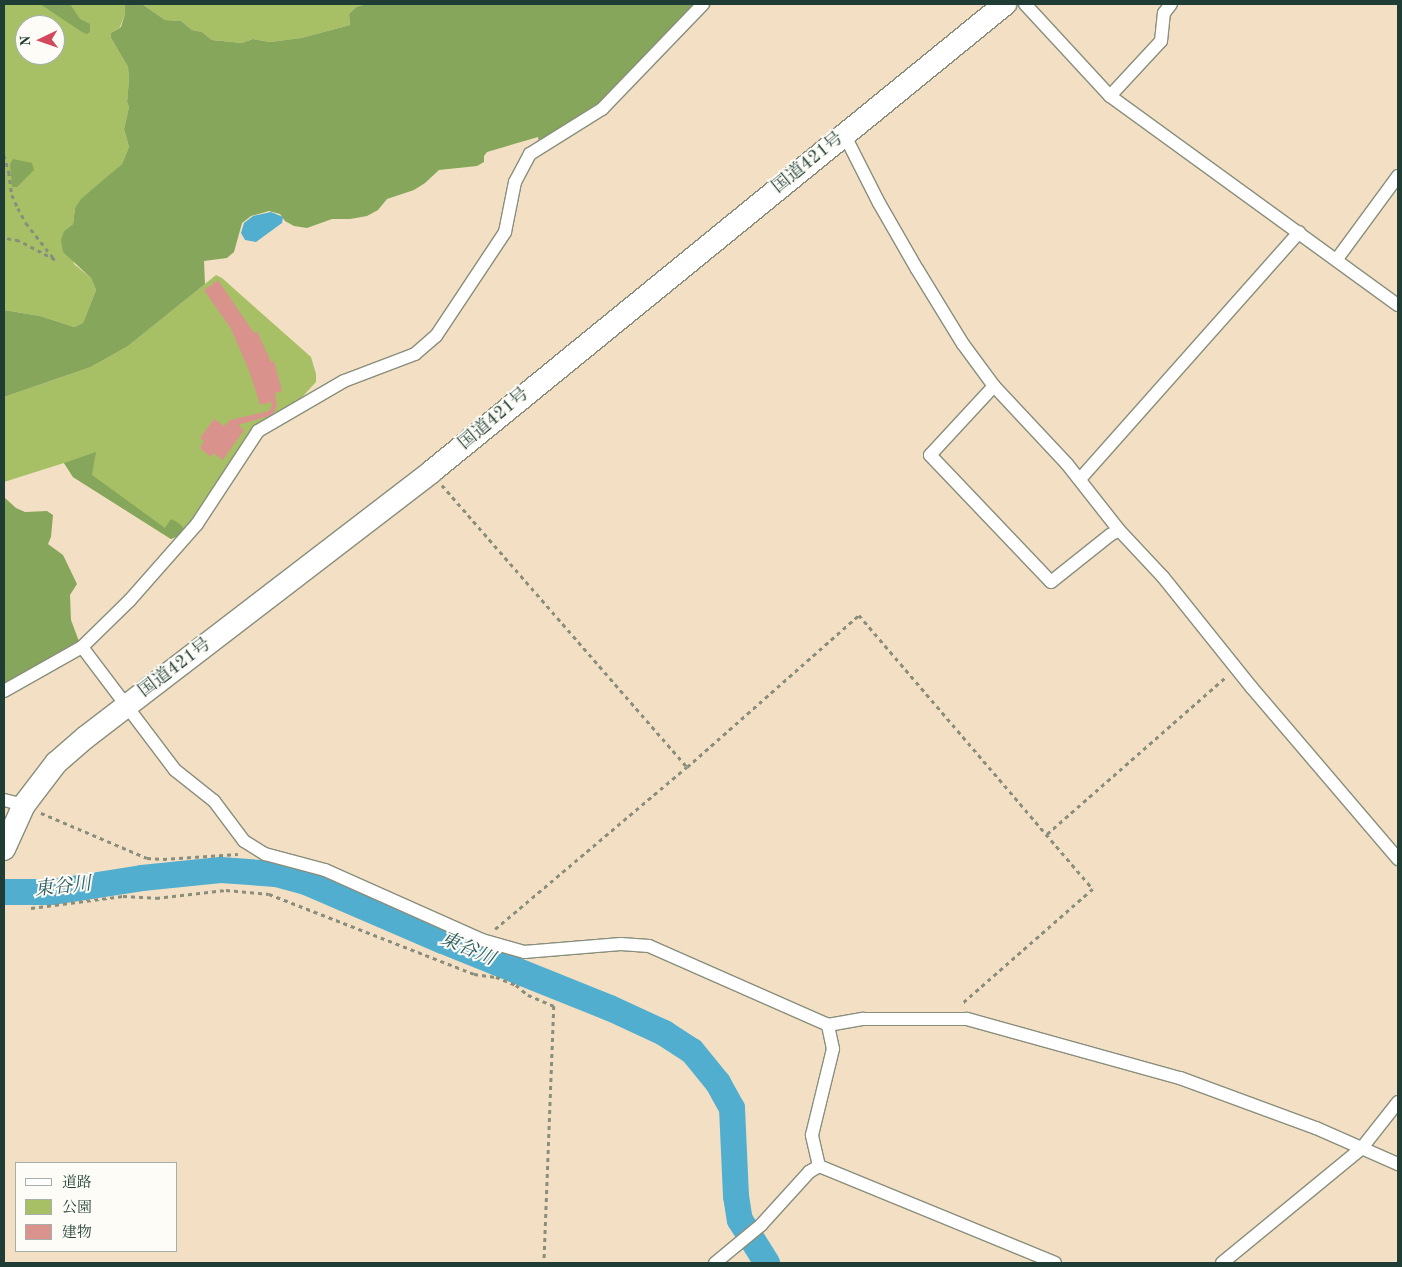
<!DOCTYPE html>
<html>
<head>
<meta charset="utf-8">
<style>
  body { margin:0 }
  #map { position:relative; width:1402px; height:1267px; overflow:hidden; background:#f3e0c4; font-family:"Old Standard TT","Noto Serif JP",serif }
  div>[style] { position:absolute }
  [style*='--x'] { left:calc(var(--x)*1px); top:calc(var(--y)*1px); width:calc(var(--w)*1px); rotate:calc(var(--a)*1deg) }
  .green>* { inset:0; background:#a7c066 }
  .forest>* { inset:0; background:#85a65b }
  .water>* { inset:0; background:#51aecf }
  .river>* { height:26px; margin:-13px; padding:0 13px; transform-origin:13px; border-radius:13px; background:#51aecf }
  .building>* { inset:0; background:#d9928c }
  .path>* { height:2.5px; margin-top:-1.25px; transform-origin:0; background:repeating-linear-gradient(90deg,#898e7c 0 4px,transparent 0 8px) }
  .roads { filter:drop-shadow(1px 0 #898e7c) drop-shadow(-1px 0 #898e7c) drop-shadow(0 1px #898e7c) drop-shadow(0 -1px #898e7c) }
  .street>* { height:12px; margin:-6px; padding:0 6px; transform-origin:6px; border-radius:6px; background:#fff }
  .highway>* { height:22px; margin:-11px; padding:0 11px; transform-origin:11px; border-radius:11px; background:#fff }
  span { translate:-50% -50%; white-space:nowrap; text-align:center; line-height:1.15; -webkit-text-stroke:4px #fdfcf7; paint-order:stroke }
  .street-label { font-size:18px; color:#1f3d34 }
  .water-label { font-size:19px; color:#2e5f62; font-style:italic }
  .frame { position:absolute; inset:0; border:5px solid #1f3d34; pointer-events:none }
  .legend { position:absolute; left:15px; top:1162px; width:162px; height:90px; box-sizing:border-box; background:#fdfcf7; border:1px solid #a4b0a9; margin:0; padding:6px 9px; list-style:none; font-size:15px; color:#1f3d34 }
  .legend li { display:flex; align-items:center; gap:10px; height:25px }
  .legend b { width:25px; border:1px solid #a4b0a9 }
  .north { position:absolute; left:15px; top:15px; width:50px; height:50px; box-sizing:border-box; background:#fdfcf7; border:1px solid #a4b0a9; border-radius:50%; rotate:267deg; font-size:14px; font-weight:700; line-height:20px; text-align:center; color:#1f3d34 }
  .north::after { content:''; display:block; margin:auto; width:18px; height:22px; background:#d1495b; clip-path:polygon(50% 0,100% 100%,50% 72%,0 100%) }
</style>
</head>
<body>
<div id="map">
  <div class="green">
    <i style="clip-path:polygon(evenodd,4px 4px,125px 4px,125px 14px,120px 27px,111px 33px,111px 38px,128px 67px,129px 79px,127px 102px,129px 107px,124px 129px,129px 147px,122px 164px,75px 208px,73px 224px,64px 231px,74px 264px,91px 278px,96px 290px,83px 323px,74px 327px,40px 316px,4px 310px,4px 4px,25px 25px,55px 25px,55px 55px,25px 55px,25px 25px)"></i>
    <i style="clip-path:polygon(142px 4px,366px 4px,356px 7px,349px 14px,350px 25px,301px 38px,270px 42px,253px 39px,242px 43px,212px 40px,202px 32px,192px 30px,181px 21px,165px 20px)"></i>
    <i style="clip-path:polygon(216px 275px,222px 278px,311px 357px,316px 374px,316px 382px,292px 408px,275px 419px,185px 533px,171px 539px,73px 477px,64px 463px,4px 482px,4px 397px,91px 367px,128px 346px)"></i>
  </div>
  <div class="forest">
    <i style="clip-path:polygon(40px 4px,70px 4px,80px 19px,90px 24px,90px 32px,87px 34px,82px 32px)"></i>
    <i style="clip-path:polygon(125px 4px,142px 4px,165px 20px,181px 21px,192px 30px,202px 32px,212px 40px,242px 43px,253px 39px,270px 42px,301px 38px,350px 25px,349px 14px,356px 7px,366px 4px,700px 4px,613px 95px,539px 143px,538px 137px,487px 152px,484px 156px,484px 162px,477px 166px,439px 170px,425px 183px,414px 190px,387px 199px,378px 210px,367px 216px,350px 219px,332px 219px,307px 228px,294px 226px,285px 221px,280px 214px,269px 211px,251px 216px,242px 223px,234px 252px,227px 258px,204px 261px,205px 284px,128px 346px,91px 367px,4px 397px,4px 310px,40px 316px,74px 327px,83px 323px,96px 290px,91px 278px,63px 252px,61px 240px,64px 231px,73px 224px,75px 208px,81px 199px,122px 164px,129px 147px,124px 129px,129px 107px,127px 102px,129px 79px,128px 67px,111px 38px,111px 33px,121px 27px,125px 14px)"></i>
    <i style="clip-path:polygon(13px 159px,32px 163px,34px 170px,17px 187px,12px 187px,10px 164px)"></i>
    <i style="clip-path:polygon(96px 452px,92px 475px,165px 528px,171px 519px,177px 522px,183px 527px,183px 534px,171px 539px,73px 477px,64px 463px)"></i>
    <i style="clip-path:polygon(4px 497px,16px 508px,25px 512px,47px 511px,53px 515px,51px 537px,48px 544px,63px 555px,77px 584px,70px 595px,71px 620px,80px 644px,27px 673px,4px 683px)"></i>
  </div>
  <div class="water">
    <i style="clip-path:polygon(271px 212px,283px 217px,282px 223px,256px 242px,245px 240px,241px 233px,244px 223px,253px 216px)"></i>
  </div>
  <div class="river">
    <i style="--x:4;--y:892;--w:49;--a:0"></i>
    <i style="--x:53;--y:892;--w:90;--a:-8.9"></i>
    <i style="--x:142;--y:878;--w:79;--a:-5.8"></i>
    <i style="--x:221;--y:870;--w:55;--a:4.2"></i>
    <i style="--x:276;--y:874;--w:31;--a:15"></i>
    <i style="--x:306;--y:882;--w:149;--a:23.3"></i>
    <i style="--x:443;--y:941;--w:180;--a:21.9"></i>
    <i style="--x:610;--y:1008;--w:60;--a:24.8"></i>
    <i style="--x:664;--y:1033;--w:33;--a:33"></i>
    <i style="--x:692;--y:1051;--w:41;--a:50.9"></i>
    <i style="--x:718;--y:1083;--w:29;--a:61"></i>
    <i style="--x:732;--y:1108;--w:88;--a:87.4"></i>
    <i style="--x:736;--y:1196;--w:24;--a:81"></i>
    <i style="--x:740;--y:1220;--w:51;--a:57.9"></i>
  </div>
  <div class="building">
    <i style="clip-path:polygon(218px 280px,254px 333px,257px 331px,271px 362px,274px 361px,282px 391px,275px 393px,277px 406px,272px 415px,238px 425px,244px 430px,223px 460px,213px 453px,211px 457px,200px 448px,204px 441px,200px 438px,214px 419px,224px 426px,230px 420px,269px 411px,272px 405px,271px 402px,260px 405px,250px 373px,231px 329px,204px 290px)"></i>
  </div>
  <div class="path">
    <i style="--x:4;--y:155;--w:18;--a:74"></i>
    <i style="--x:9;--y:172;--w:23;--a:83"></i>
    <i style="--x:12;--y:195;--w:14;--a:65"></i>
    <i style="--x:18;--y:208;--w:17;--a:62"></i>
    <i style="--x:26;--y:223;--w:47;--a:51.9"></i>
    <i style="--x:55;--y:260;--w:41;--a:-152.2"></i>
    <i style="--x:19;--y:241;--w:15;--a:-169"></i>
    <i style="--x:442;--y:485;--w:374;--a:49"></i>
    <i style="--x:41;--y:813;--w:115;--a:23"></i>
    <i style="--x:147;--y:858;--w:16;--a:4"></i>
    <i style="--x:163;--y:859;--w:75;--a:-3.8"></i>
    <i style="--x:1047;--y:834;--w:238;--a:-41.3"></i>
    <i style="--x:31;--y:908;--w:93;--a:-7.4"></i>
    <i style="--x:123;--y:896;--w:33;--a:3"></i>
    <i style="--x:156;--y:898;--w:70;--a:-6.5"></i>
    <i style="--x:226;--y:890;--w:43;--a:5.3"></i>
    <i style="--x:269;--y:894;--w:220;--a:21.3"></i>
    <i style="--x:474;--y:974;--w:22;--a:8"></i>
    <i style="--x:496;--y:977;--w:22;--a:22"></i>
    <i style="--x:516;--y:985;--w:16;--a:40"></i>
    <i style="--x:528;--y:995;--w:28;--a:23"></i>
    <i style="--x:554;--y:1006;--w:257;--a:92.2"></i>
    <i style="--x:495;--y:929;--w:251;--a:-40.2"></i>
    <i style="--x:687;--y:767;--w:230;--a:-41.5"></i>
    <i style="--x:859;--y:615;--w:360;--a:49.5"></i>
    <i style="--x:1093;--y:889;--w:176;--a:138.7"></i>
  </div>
  <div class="roads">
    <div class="street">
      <i style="--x:1025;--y:4;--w:125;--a:47.3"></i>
      <i style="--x:1110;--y:96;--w:356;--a:36"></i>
      <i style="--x:1110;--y:96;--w:75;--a:-47.2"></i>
      <i style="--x:1161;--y:41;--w:28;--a:-84"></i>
      <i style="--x:1164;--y:13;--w:11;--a:-52"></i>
      <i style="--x:844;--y:134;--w:77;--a:63.1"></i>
      <i style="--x:879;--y:203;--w:76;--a:60.1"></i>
      <i style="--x:917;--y:269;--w:88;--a:58.5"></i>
      <i style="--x:963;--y:344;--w:52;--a:53.6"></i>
      <i style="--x:994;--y:386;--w:107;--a:46.9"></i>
      <i style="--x:1067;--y:464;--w:84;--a:51.8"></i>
      <i style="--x:1119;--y:530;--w:64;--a:46.9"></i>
      <i style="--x:1163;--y:577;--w:142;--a:51.3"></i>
      <i style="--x:1252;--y:688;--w:225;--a:49.5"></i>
      <i style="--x:1337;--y:259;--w:103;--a:-53.7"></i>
      <i style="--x:994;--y:386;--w:94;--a:132.8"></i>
      <i style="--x:930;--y:455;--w:175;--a:46.4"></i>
      <i style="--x:1051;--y:582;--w:75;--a:-38.5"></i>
      <i style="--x:1110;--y:535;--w:10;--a:-29"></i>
      <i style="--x:1080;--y:479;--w:330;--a:-48.4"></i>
      <i style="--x:82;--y:647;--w:154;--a:52.9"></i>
      <i style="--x:175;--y:770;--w:50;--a:38.5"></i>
      <i style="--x:214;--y:801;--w:50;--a:53.1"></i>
      <i style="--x:244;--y:841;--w:25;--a:32"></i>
      <i style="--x:265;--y:854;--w:62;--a:14.9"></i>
      <i style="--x:325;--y:870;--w:172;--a:24"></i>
      <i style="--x:482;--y:940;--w:44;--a:15.9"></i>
      <i style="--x:524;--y:952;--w:97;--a:-4.7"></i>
      <i style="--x:621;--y:944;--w:28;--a:4"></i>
      <i style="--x:649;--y:946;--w:196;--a:23.8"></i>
      <i style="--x:828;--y:1025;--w:36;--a:-10"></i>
      <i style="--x:863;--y:1019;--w:104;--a:0"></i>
      <i style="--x:967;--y:1019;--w:221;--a:15.5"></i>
      <i style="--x:1180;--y:1078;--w:145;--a:20.2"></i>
      <i style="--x:1316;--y:1128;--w:90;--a:23.7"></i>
      <i style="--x:4;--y:691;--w:90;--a:-29.4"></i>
      <i style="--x:82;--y:647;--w:67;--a:-44.4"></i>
      <i style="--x:130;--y:600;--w:101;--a:-48.6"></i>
      <i style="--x:197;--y:524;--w:111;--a:-56.7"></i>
      <i style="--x:258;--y:431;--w:99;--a:-30.2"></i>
      <i style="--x:344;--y:381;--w:76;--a:-20.8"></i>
      <i style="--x:415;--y:354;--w:28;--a:-41"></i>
      <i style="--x:436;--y:336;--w:125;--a:-56.4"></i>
      <i style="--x:505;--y:232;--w:51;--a:-78.7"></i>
      <i style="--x:515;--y:182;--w:32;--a:-62"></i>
      <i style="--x:530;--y:154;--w:85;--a:-32"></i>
      <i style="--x:602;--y:109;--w:146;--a:-46.1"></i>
      <i style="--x:4;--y:800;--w:21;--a:14"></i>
      <i style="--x:819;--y:1166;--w:32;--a:-103"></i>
      <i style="--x:812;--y:1135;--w:89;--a:-76.3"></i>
      <i style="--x:833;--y:1049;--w:25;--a:-102"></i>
      <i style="--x:715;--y:1263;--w:60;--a:-39.6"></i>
      <i style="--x:761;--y:1225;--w:72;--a:-47.8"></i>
      <i style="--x:809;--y:1172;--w:12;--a:-31"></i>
      <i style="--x:819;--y:1166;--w:255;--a:22.3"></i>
      <i style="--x:1222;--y:1263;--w:180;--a:-39.4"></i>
      <i style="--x:1361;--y:1149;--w:60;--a:-51.8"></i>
    </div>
    <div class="highway">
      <i style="--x:4;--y:849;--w:48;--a:-65.6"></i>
      <i style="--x:24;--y:805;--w:53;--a:-52.7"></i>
      <i style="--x:56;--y:763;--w:40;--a:-41"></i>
      <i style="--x:86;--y:737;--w:435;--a:-37.5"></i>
      <i style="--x:431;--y:472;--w:741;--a:-39.19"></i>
    </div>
  </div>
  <div class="street-label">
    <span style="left:808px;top:163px;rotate:-39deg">国道421号</span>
    <span style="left:494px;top:419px;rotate:-40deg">国道421号</span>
    <span style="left:175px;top:668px;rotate:-37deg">国道421号</span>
  </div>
  <div class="water-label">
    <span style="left:63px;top:888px;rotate:-6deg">東谷川</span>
    <span style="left:467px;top:950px;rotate:23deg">東谷川</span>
  </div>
  <div class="frame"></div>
  <ul class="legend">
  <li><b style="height:6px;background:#fff"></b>道路</li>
  <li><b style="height:14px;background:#a7c066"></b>公園</li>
  <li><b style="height:14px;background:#d9928c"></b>建物</li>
  </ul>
  <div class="north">N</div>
</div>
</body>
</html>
